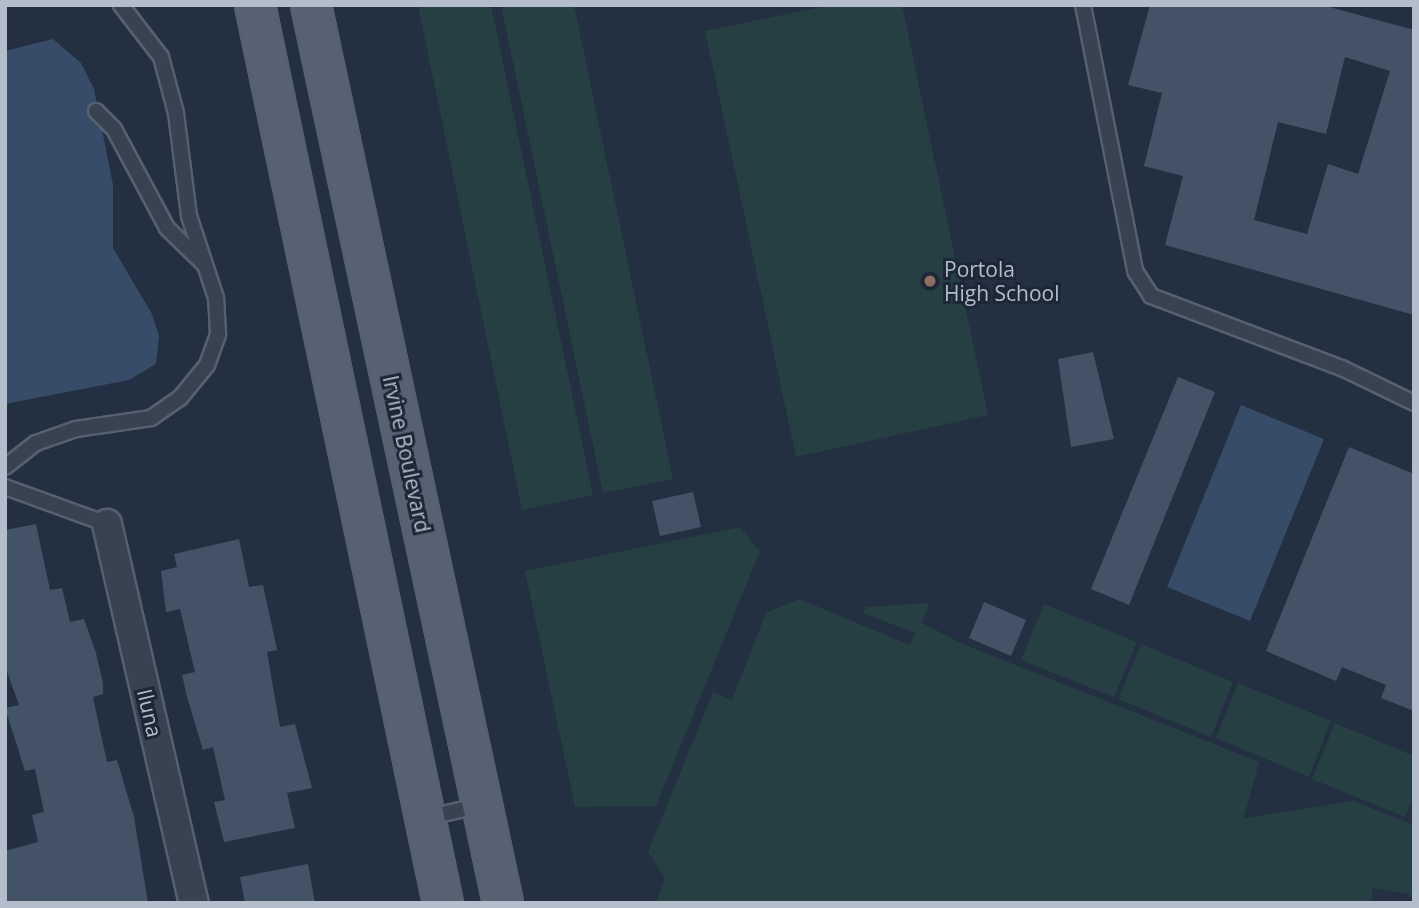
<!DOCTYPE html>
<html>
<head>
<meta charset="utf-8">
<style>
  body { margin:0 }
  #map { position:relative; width:1419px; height:908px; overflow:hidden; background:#233041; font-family:"Open Sans",sans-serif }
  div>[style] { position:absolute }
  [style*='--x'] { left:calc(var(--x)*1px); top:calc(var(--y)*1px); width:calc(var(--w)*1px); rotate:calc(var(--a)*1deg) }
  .green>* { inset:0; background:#253f42 }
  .water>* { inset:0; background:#364c69 }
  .building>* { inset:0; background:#445265 }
  .roads { filter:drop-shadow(2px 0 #56606e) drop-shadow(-2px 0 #56606e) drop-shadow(0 2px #56606e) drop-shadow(0 -2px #56606e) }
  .lane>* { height:14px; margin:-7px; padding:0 7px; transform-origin:7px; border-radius:7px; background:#384250 }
  .street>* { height:28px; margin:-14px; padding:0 14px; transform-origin:14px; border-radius:14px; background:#384250 }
  .primary>* { height:38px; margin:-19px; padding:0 19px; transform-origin:19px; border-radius:19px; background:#566171 }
  .dots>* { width:19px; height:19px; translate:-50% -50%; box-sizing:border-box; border:4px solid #1d2736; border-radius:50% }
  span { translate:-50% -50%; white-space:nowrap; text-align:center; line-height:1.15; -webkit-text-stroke:6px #1d2736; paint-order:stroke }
  .poi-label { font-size:21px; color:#b4bdcb }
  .left { translate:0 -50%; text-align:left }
  .street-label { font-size:21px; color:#b4bdcb }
  .frame { position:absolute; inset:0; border:7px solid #b4bdcb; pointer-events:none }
</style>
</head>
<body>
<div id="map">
  <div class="green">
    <i style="clip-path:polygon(418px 5px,491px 5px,593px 495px,522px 510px)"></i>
    <i style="clip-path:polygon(501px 5px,574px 5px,673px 479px,603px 493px)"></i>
    <i style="clip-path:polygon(830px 5px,902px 5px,988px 415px,796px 457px,705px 31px)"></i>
    <i style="clip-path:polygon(740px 527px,760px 551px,656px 806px,575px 807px,525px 571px)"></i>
    <i style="clip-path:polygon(799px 599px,910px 645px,915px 633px,863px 613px,866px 607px,929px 603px,922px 623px,965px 645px,1259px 762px,1244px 818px,1353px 801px,1414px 825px,1414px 903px,1409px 894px,1373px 888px,1371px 903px,656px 903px,665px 878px,648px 852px,713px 692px,732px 700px,766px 613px)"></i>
    <i style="clip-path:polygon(1044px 604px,1137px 642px,1114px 697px,1021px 660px)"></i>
    <i style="clip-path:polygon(1141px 644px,1233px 682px,1211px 737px,1118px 699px)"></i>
    <i style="clip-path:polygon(1238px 683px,1331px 721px,1309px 777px,1216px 738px)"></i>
    <i style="clip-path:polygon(1335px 723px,1414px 756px,1414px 796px,1405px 817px,1312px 779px)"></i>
  </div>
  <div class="water">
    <i style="clip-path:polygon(53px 39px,81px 63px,94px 89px,113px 185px,113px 248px,152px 314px,159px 336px,156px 364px,129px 380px,5px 404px,5px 51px)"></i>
    <i style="clip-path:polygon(1241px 405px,1324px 439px,1250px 621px,1167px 587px)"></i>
  </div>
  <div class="building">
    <i style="clip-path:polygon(evenodd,1150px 5px,1322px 5px,1414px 30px,1414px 315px,1165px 245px,1183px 176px,1144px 166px,1162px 93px,1128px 85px,1150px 5px,1345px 57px,1390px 71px,1358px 174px,1328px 164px,1307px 234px,1254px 220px,1278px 122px,1326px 134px,1345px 57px)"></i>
    <i style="clip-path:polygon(1093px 352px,1114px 439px,1071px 447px,1058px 359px)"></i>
    <i style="clip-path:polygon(1178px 377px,1215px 392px,1129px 605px,1091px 589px)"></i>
    <i style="clip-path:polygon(1349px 447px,1414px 474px,1414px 711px,1381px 698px,1386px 685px,1342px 667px,1336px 681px,1266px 651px)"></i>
    <i style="clip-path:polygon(693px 492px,701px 527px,660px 536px,652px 501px)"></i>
    <i style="clip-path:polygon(36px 524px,50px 590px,62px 588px,70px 622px,84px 619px,96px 653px,103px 683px,103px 694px,93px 697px,98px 721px,107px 762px,117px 760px,134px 817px,148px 903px,5px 903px,5px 851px,38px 842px,32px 815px,44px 812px,35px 769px,25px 771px,5px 708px,19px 705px,5px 666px,5px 530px)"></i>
    <i style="clip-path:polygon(239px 539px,249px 587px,263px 585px,277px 650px,267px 652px,280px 727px,295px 724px,312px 788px,287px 793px,295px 828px,224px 842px,214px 802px,225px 800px,213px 747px,203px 750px,187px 697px,182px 675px,195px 672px,180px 609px,166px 612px,161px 571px,177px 567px,174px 554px)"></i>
    <i style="clip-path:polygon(984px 602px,1026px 620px,1011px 656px,969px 638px)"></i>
    <i style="clip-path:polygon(308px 864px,315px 903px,245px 903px,240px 877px)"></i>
  </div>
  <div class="roads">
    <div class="lane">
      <i style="--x:1083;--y:5;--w:271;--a:78.9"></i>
      <i style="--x:1135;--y:271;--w:30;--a:57"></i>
      <i style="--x:1151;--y:296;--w:204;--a:20.7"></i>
      <i style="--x:1342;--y:368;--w:80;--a:25.9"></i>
      <i style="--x:96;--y:111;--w:25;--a:45"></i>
      <i style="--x:114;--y:129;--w:112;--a:61.8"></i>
      <i style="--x:167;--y:228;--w:53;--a:44.2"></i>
      <i style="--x:5;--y:467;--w:39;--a:-38"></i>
      <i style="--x:36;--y:443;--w:42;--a:-19.3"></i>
      <i style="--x:76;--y:429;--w:76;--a:-8.3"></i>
      <i style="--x:151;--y:418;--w:35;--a:-35"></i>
      <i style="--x:180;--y:398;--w:43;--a:-50.7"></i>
      <i style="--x:207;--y:365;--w:33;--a:-70"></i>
      <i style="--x:218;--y:334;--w:36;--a:-93"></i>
      <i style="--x:216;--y:298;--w:86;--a:-108.2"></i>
      <i style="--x:189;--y:216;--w:104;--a:-97.2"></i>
      <i style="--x:176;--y:113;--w:58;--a:-105"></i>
      <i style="--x:161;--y:57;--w:66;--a:-127.6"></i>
      <i style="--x:5;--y:487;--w:109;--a:19.9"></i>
      <i style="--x:426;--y:818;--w:57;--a:-13.3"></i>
    </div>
    <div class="street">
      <i style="--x:107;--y:524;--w:389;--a:77.1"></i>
    </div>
    <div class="primary">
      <i style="--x:255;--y:5;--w:917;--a:78.18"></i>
      <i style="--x:311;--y:5;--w:918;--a:77.93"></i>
    </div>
  </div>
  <div class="dots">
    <i style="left:930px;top:281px;background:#8d6e63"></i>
  </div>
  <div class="poi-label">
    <span class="left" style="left:944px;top:281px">Portola<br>High School</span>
  </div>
  <div class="street-label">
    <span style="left:407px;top:454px;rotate:78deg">Irvine Boulevard</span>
    <span style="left:150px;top:713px;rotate:77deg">Iluna</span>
  </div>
  <div class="frame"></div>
</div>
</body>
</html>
